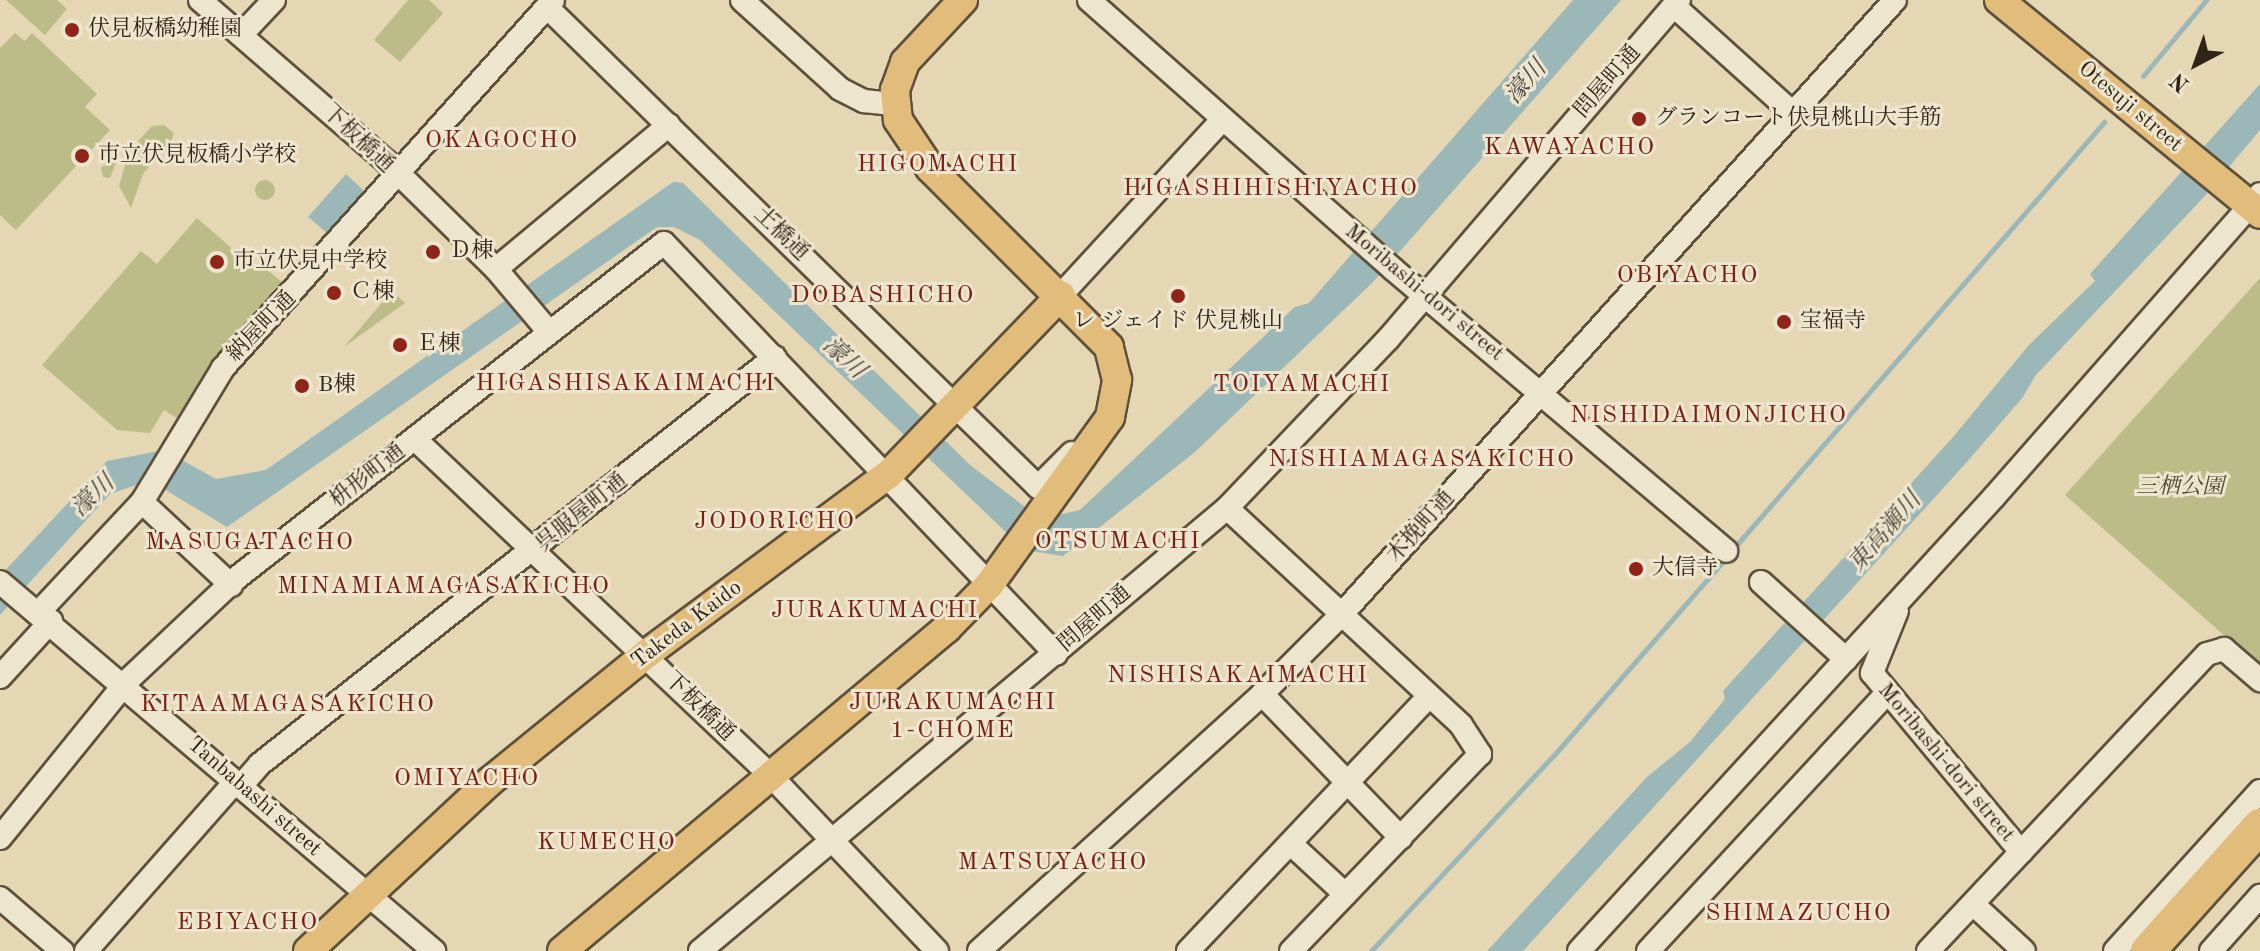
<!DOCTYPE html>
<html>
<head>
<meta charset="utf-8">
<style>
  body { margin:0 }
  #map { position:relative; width:2260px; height:951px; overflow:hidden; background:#e5d7b3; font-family:"Old Standard TT","Noto Serif JP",serif }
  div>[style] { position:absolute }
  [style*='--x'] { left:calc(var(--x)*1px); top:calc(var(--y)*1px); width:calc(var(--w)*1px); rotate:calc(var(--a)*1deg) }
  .green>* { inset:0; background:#bbbc88 }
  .round { border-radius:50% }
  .water>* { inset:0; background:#9bb7b8 }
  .stream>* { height:5px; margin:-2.5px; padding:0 2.5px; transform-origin:2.5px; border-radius:2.5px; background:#9bb7b8 }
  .roads { filter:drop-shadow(2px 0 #5d513d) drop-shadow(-2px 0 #5d513d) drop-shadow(0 2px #5d513d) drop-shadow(0 -2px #5d513d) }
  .minor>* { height:22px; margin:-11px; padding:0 11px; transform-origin:11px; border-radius:11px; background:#eee5ce }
  .major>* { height:28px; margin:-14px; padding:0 14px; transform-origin:14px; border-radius:14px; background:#e2bc7a }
  .highway>* { height:34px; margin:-17px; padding:0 17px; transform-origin:17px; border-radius:17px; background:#e2bc7a }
  .dots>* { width:22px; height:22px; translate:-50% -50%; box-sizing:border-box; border:4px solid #eee5ce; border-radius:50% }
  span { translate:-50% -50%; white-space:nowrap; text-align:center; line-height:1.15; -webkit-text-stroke:6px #eee5ce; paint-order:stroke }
  .poi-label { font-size:22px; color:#302416 }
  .left { translate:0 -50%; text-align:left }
  .street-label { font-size:22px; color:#302416 }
  .park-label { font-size:22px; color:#534a32; font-style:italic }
  .water-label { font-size:24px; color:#4b493e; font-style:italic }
  .neighbourhood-label { font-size:24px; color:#7a1f14; letter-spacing:2px }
  .north { position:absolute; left:2156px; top:24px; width:80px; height:80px; -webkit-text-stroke:6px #eee5ce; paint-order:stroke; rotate:221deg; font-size:22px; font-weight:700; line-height:32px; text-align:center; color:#302416 }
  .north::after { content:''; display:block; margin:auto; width:28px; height:36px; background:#302416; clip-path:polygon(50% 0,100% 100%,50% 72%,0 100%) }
</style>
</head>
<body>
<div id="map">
  <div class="green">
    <i style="clip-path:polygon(6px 0,57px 0,67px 9px,45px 35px)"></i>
    <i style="clip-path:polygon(408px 0,429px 0,443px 13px,400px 62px,374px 40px)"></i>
    <i style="clip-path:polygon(15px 33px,25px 41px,32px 33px,97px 94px,85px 107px,110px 130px,16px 230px,0 215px,0 48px)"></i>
    <i style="clip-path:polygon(164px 125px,174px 133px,172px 139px,143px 174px,131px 208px,119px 186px,129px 151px,152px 126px)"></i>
    <i style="clip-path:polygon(121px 149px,110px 178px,103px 177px,101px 168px)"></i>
    <i class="round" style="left:255px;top:180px;width:20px;height:20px"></i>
    <i style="clip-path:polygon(197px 218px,251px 265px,264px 267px,284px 284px,180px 420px,164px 410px,150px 433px,117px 430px,42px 365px,141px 251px,157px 264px)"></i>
    <i style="clip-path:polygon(2260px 278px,2260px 667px,2065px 495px)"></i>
    <i style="clip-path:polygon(392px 291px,405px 303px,344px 347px)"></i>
  </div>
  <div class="water">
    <i style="clip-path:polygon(1573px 0,1621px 0,1372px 283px,1195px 452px,1063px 556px,1031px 551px,1010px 536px,700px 240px,674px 227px,657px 227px,227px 527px,164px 489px,142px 483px,110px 494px,0 615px,0 576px,107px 461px,164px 450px,216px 479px,266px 470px,673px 182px,683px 183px,970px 465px,1029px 510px,1053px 516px,1080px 510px,1295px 307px,1309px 303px)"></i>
    <i style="clip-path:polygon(2260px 84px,2260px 130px,2203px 198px,2035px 376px,2023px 397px,1966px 463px,1523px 951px,1487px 951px,1647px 777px,1690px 742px,1725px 699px,1723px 691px,1954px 436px,2028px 346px,2095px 281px,2090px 274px)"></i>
    <i style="clip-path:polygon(346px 174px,364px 191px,327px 233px,308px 217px)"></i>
  </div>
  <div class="stream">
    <i style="--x:2143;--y:76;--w:99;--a:-50.3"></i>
    <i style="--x:1733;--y:549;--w:566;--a:-49.01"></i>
    <i style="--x:1371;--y:951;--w:268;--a:-47"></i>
    <i style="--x:1554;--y:755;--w:263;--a:-48.9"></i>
  </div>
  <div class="roads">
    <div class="minor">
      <i style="--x:200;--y:0;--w:247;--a:40.9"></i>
      <i style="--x:387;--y:162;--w:153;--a:44.5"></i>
      <i style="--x:496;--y:269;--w:82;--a:49.9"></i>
      <i style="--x:742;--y:0;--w:132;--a:42.2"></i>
      <i style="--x:840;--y:89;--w:27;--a:27"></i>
      <i style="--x:864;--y:101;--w:31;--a:6"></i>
      <i style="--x:1089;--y:0;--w:407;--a:41.5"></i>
      <i style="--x:1394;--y:270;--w:435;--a:40.2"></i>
      <i style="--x:1674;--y:6;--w:161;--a:42"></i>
      <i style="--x:547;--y:7;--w:687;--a:44.35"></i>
      <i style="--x:1038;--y:487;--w:48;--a:-45"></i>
      <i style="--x:241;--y:35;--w:48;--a:-46.7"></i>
      <i style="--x:496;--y:269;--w:225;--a:-39.8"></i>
      <i style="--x:1061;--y:295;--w:239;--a:-47.4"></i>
      <i style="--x:415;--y:439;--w:490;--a:43.4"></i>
      <i style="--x:771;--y:776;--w:241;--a:46.5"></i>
      <i style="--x:142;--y:502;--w:122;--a:43"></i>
      <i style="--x:1227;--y:508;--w:319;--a:42.8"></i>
      <i style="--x:1461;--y:725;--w:35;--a:57"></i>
      <i style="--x:1480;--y:754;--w:273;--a:133.8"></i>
      <i style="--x:0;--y:582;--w:570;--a:40.37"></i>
      <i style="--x:1761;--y:582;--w:115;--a:42.2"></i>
      <i style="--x:1897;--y:611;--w:67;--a:112"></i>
      <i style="--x:1872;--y:673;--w:233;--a:50.2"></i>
      <i style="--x:39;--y:612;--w:151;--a:-46.9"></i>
      <i style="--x:142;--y:502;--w:157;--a:-58.8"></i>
      <i style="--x:223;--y:368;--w:494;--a:-48.1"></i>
      <i style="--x:0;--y:677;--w:76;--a:-47.7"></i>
      <i style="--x:1262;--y:694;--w:200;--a:46"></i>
      <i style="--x:240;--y:787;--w:30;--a:-49"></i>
      <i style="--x:260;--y:764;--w:656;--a:-38.32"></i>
      <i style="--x:0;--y:838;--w:202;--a:-51"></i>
      <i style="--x:127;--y:681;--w:147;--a:-43.3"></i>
      <i style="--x:234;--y:580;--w:546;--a:-38.09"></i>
      <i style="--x:664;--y:243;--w:568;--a:46.36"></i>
      <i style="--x:1291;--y:844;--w:74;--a:42.8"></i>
      <i style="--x:0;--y:898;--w:82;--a:40.5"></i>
      <i style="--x:1973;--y:904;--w:69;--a:42.7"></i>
      <i style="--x:86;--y:951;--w:225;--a:-48.6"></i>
      <i style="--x:700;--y:951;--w:688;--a:-40.05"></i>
      <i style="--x:1227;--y:508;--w:233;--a:-46.4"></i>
      <i style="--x:1388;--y:339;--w:447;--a:-49.4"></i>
      <i style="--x:979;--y:951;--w:382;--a:-42.2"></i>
      <i style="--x:1262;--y:694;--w:113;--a:-45"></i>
      <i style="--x:1342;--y:614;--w:826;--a:-47.99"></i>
      <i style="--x:1188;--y:951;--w:351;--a:-46.6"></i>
      <i style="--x:1579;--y:951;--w:615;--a:-47.57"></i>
      <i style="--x:1994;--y:497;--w:403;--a:-48.7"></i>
      <i style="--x:1648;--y:951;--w:349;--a:-47.2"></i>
      <i style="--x:1928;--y:951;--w:407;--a:-46.8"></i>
      <i style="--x:2207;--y:654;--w:18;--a:-16"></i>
      <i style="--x:2224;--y:649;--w:48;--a:40.7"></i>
      <i style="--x:2115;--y:951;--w:216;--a:-47.8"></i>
      <i style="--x:2211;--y:951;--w:74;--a:-48.3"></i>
    </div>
    <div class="major">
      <i style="--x:1999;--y:0;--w:338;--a:39.3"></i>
      <i style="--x:308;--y:951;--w:248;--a:-43"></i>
      <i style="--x:489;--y:782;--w:201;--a:-39.1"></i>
      <i style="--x:645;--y:655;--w:304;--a:-36.6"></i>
      <i style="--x:889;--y:474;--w:248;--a:-46.1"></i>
      <i style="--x:562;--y:951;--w:503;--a:-40"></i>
      <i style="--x:947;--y:628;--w:60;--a:-45.7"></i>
      <i style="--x:989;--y:585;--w:207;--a:-54.2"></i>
      <i style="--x:1110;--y:417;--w:38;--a:-79"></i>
      <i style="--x:1117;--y:380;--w:34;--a:-104"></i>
      <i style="--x:1109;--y:347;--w:253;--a:-135"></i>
      <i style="--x:930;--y:168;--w:58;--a:-123.7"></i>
      <i style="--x:898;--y:120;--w:30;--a:-96"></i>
      <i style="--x:895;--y:90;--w:30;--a:-70"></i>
      <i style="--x:905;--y:62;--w:85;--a:-46.9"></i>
    </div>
    <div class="highway">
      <i style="--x:2148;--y:951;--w:168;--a:-48.1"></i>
    </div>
  </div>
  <div class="dots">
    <i style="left:72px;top:30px;background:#8f2418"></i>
    <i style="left:1639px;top:119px;background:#8f2418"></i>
    <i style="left:82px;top:156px;background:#8f2418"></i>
    <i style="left:433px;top:252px;background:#8f2418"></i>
    <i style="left:217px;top:262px;background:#8f2418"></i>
    <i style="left:334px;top:293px;background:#8f2418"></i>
    <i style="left:1178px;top:296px;background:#8f2418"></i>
    <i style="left:1784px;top:322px;background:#8f2418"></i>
    <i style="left:400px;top:345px;background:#8f2418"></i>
    <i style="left:302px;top:386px;background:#8f2418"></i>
    <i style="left:1636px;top:569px;background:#8f2418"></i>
  </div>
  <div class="poi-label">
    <span class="left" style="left:88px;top:30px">伏見板橋幼稚園</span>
    <span class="left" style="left:1655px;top:119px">グランコート伏見桃山大手筋</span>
    <span class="left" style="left:98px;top:156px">市立伏見板橋小学校</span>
    <span class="left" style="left:449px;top:252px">Ｄ棟</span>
    <span class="left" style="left:233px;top:262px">市立伏見中学校</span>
    <span class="left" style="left:350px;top:293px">Ｃ棟</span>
    <span style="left:1178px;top:322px">レ ジェイド 伏見桃山</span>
    <span class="left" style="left:1800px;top:322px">宝福寺</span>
    <span class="left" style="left:416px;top:345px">Ｅ棟</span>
    <span class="left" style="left:318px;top:386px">B棟</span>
    <span class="left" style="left:1652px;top:569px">大信寺</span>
  </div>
  <div class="street-label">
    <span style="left:1608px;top:82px;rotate:-49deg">問屋町通</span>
    <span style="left:2130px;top:107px;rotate:40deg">Otesuji street</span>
    <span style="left:358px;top:139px;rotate:43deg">下板橋通</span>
    <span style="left:781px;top:234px;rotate:44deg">土橋通</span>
    <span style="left:1424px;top:293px;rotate:40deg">Moribashi-dori street</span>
    <span style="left:262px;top:327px;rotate:-46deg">納屋町通</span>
    <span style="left:368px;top:476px;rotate:-38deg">枡形町通</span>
    <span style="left:582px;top:513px;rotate:-39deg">呉服屋町通</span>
    <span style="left:1421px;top:527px;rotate:-48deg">木挽町通</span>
    <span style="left:1095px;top:619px;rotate:-41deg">問屋町通</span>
    <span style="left:687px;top:625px;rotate:-37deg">Takeda Kaido</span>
    <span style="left:699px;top:707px;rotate:44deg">下板橋通</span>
    <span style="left:1946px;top:763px;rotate:50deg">Moribashi-dori street</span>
    <span style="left:254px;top:797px;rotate:41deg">Tanbabashi street</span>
  </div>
  <div class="park-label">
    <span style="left:2180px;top:488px">三栖公園</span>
  </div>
  <div class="water-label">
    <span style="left:1527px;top:83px;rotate:-49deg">濠川</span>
    <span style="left:843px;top:359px;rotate:43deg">濠川</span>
    <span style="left:94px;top:497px;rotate:-43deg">濠川</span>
    <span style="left:1886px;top:533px;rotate:-49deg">東高瀬川</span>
  </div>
  <div class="neighbourhood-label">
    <span style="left:502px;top:142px">OKAGOCHO</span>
    <span style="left:1570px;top:149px">KAWAYACHO</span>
    <span style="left:938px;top:166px">HIGOMACHI</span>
    <span style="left:1271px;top:190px">HIGASHIHISHIYACHO</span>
    <span style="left:1688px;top:277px">OBIYACHO</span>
    <span style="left:883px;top:297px">DOBASHICHO</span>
    <span style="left:626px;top:385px">HIGASHISAKAIMACHI</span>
    <span style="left:1302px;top:386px">TOIYAMACHI</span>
    <span style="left:1709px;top:417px">NISHIDAIMONJICHO</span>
    <span style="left:1422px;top:461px">NISHIAMAGASAKICHO</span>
    <span style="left:775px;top:523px">JODORICHO</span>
    <span style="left:1118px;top:543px">OTSUMACHI</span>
    <span style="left:250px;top:544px">MASUGATACHO</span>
    <span style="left:444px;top:588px">MINAMIAMAGASAKICHO</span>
    <span style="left:875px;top:612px">JURAKUMACHI</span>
    <span style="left:1238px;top:677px">NISHISAKAIMACHI</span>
    <span style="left:953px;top:718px">JURAKUMACHI<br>1-CHOME</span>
    <span style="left:288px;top:706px">KITAAMAGASAKICHO</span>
    <span style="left:467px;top:780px">OMIYACHO</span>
    <span style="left:607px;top:844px">KUMECHO</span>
    <span style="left:1053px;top:864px">MATSUYACHO</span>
    <span style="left:1799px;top:915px">SHIMAZUCHO</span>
    <span style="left:248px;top:924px">EBIYACHO</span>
  </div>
  <div class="north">N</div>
</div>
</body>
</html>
